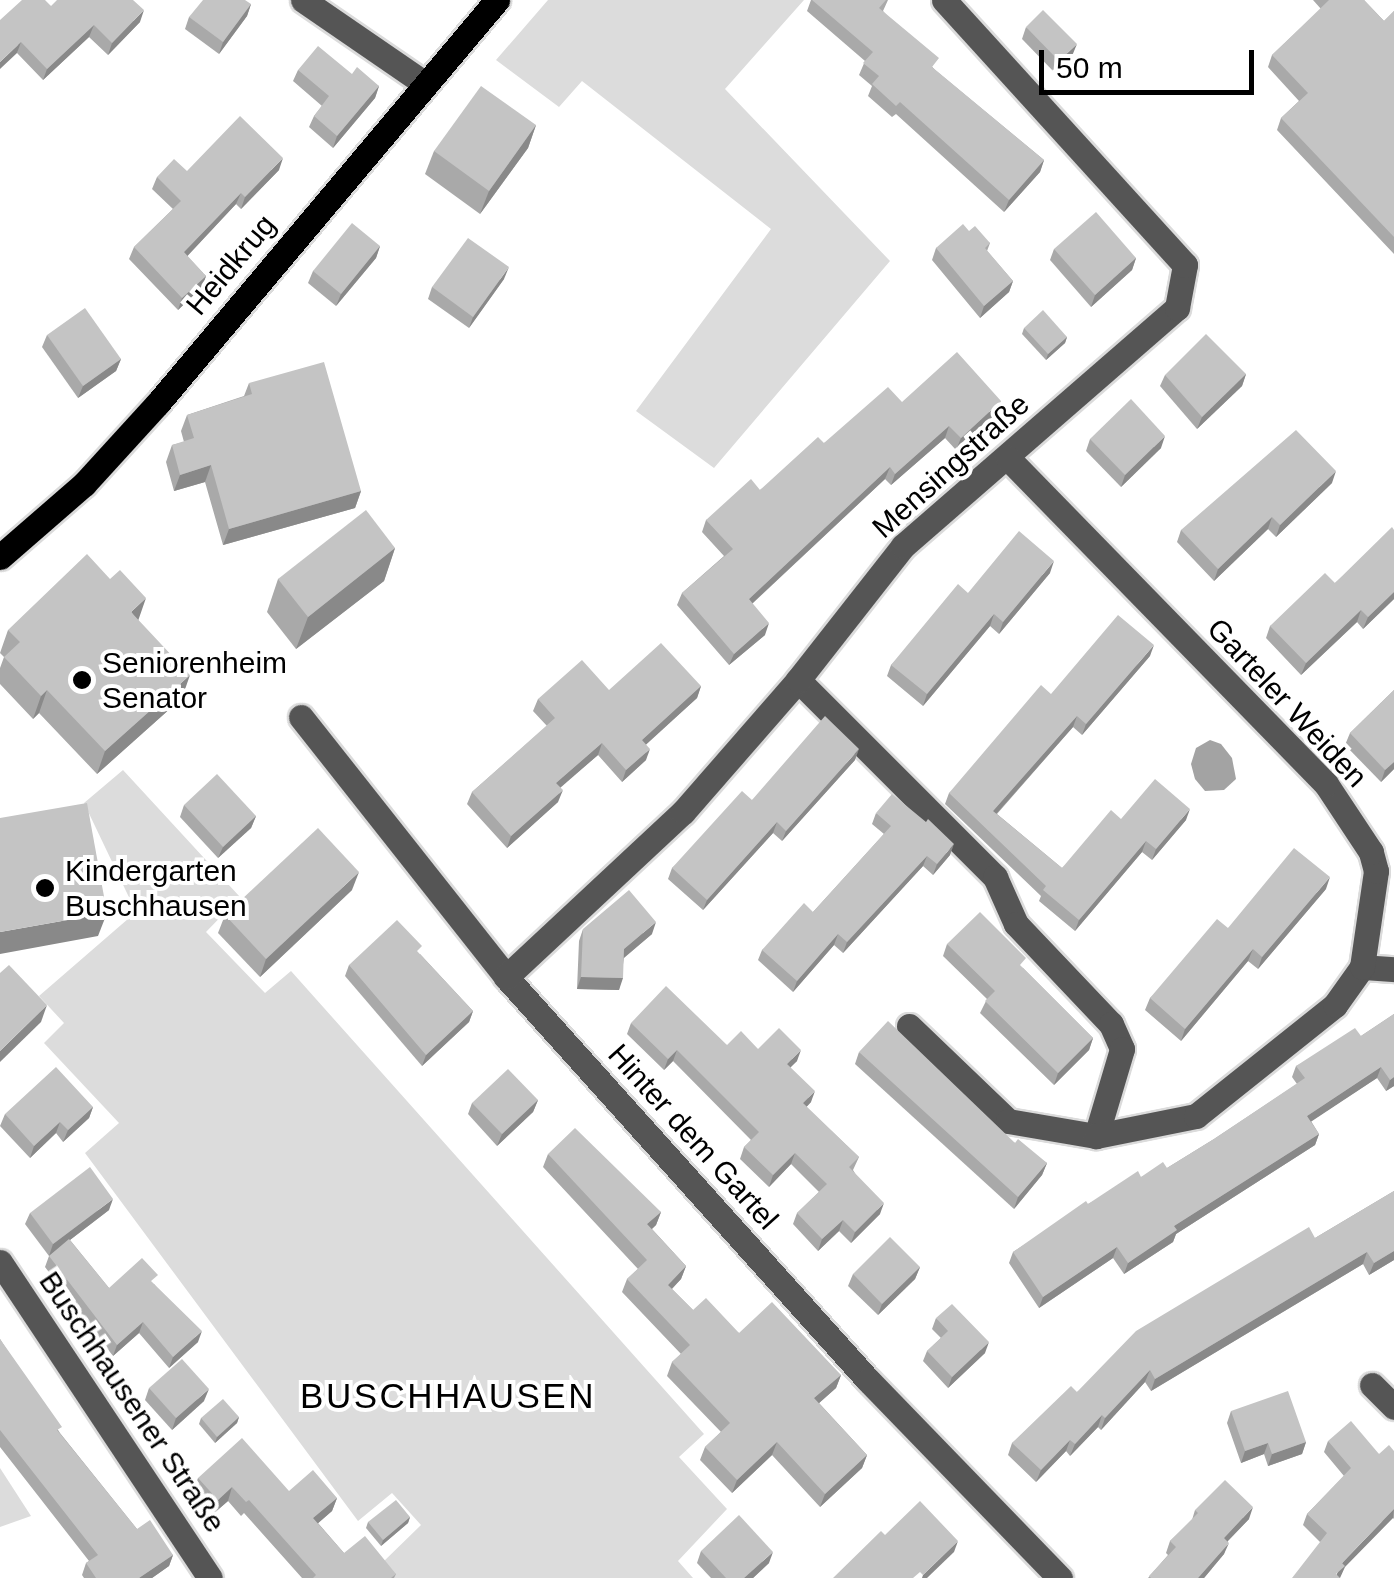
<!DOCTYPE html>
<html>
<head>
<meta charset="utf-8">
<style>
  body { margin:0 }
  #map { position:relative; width:1394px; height:1578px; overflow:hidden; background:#fff; font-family:Helvetica,sans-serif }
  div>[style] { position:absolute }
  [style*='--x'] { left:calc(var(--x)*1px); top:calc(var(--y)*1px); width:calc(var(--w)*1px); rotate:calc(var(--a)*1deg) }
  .green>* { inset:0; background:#dcdcdc }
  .water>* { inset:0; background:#a3a3a3 }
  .roads { filter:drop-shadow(2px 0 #dbdbdb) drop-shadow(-2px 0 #dbdbdb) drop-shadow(0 2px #dbdbdb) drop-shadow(0 -2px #dbdbdb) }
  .minor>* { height:25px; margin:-12.5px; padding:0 12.5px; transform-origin:12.5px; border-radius:12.5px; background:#555 }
  .major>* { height:25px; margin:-12.5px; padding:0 12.5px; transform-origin:12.5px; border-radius:12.5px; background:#000 }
  .wall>* { inset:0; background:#a9a9a9 }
  .shaded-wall>* { inset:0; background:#898989 }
  .building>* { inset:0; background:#c4c4c4 }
  .dots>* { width:28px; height:28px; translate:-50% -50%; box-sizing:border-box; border:5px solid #fff; border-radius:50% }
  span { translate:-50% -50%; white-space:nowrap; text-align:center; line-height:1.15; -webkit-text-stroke:8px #fff; paint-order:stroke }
  .street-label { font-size:30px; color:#000 }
  .poi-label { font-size:30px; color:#000 }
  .left { translate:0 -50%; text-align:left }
  .quarter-label { font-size:35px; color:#000; letter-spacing:2.5px }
  .scale { position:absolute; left:1039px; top:50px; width:215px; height:45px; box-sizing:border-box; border:5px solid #000; border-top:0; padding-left:12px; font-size:30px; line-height:35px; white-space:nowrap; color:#000; -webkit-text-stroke:8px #fff; paint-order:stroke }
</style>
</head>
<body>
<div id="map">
  <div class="green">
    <i style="clip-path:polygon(548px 0,804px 0,725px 89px,890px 261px,714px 468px,636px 411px,771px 229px,582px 81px,559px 107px,496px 60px)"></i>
    <i style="clip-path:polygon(123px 770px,240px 897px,206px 932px,265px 993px,291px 971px,704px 1434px,679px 1457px,727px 1509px,678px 1561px,693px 1578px,393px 1578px,381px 1564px,421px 1525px,392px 1493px,358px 1521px,85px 1153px,119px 1123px,44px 1043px,64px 1023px,39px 996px,136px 912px,84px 803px)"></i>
    <i style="clip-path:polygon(0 1468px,31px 1516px,0 1527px)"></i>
  </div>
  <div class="water">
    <i style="clip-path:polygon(1210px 740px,1221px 744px,1232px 758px,1236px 779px,1224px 790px,1205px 791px,1195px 779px,1191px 764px,1196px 748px)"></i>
  </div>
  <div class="roads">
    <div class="minor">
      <i style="--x:303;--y:0;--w:148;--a:34.5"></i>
      <i style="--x:798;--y:680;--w:279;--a:45"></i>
      <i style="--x:995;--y:877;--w:51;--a:65.9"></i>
      <i style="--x:1016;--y:924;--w:138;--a:46.5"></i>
      <i style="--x:1111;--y:1024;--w:27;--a:66"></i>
      <i style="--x:1122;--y:1049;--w:91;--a:106.6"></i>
      <i style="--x:301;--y:717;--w:331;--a:51.7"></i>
      <i style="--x:506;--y:977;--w:542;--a:48.07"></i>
      <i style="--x:868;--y:1380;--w:276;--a:45.9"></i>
      <i style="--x:1362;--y:967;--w:32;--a:4"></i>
      <i style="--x:506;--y:977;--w:242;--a:-43"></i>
      <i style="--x:683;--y:812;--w:175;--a:-48.9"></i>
      <i style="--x:798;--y:680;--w:170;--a:-51.9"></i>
      <i style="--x:903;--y:546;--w:363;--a:-41"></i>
      <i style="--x:1177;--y:308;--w:44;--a:-79.5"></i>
      <i style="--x:1185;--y:265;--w:358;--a:-132.3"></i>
      <i style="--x:909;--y:1026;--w:137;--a:43.8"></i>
      <i style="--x:1008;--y:1121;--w:89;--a:9.7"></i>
      <i style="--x:1096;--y:1136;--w:102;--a:-11.3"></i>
      <i style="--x:1196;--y:1116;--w:178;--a:-38.6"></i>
      <i style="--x:1335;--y:1005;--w:47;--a:-54.6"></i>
      <i style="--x:1362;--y:967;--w:97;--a:-81.7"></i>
      <i style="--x:1376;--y:871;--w:20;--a:-105"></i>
      <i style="--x:1371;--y:852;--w:82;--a:-123.5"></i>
      <i style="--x:1326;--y:784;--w:455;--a:-134.3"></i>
      <i style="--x:0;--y:1262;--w:379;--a:56.4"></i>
      <i style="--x:1372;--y:1385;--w:31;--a:45"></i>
    </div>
    <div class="major">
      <i style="--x:0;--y:557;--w:111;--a:-41"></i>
      <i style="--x:84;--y:484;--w:110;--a:-47.6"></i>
      <i style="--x:158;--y:403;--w:527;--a:-49.93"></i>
    </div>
  </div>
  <div class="wall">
    <i style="clip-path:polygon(22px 0,51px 6px,140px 22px,108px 55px,89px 37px,43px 80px,17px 53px)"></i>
    <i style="clip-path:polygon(811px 0,888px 0,883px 11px,935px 70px,1044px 160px,1040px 172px,1004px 212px,896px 114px,892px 117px,868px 96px,872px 86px,859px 75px,865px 61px,807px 11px)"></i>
    <i style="clip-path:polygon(1313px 0,1364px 0,1384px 21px,1394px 11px,1394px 254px,1277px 130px,1281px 118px,1299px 101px,1268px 67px,1272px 55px,1321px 9px)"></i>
    <i style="clip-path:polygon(251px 4px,247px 16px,219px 54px,185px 29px,189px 17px)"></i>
    <i style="clip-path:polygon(1026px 27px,1072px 56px,1055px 73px,1022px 39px)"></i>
    <i style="clip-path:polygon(298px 70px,352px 74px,379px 86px,375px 98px,333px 148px,309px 127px,314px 116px,322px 106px,293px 81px)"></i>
    <i style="clip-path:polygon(536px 125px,528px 148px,480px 214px,425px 174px,434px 151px)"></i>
    <i style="clip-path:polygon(279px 170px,241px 209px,236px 204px,187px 256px,206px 276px,202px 287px,178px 310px,129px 259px,134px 247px,173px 209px,152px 189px,157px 177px,187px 171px)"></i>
    <i style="clip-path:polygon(969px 231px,990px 243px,987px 251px,1013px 281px,1009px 292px,980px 318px,932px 260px,936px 248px)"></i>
    <i style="clip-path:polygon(380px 246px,376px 258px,336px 306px,308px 283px,313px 271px)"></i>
    <i style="clip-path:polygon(1054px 249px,1136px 258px,1132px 270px,1091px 307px,1050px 260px)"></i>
    <i style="clip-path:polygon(504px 279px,469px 328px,428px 299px,432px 287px)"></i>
    <i style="clip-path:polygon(1024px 328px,1067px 337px,1065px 343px,1046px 360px,1022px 334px)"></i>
    <i style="clip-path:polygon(47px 335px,121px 359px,116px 371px,78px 398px,42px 347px)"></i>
    <i style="clip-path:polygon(1246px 374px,1242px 386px,1197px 429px,1160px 386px,1165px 375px)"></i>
    <i style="clip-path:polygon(249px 383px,361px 491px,355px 508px,223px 545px,205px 482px,174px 491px,166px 462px,172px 445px,184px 442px,181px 431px,187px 415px,244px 396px)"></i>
    <i style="clip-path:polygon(902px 402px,997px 413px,956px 450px,945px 438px,891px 485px,885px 479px,752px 604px,765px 635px,729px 665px,677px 605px,682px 593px,724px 556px,702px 532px,706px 520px,760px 490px,824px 443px)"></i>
    <i style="clip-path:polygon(1090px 439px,1161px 448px,1121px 487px,1086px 451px)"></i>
    <i style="clip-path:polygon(1332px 483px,1276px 537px,1268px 529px,1214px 581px,1177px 542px,1181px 530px)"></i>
    <i style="clip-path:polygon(1394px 530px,1394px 599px,1363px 629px,1357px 622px,1301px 675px,1266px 638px,1270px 626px,1335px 583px)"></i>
    <i style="clip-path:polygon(395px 548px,384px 581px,296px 649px,267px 612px,278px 579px)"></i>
    <i style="clip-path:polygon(1050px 573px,999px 634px,990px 626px,923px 706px,887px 676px,891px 665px,968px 593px)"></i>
    <i style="clip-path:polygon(138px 620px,182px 698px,97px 774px,39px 713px,33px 719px,0 684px,0 668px,4px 657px,0 653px,8px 630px)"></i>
    <i style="clip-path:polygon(1150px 656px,1082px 735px,1073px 727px,997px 814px,1062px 868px,1121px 819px,1186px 820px,1152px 860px,1142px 852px,1075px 931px,1039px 901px,1041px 896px,945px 804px,949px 793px)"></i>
    <i style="clip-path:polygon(701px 686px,697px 698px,646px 744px,646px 760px,622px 782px,598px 755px,560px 787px,558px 802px,507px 848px,467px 804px,472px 792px,547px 726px,533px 711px,538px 699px,609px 690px)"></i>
    <i style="clip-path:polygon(1394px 690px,1394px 769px,1381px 782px,1345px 745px,1350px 733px)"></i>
    <i style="clip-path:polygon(855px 760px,782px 841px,773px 833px,703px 910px,668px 879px,672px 868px,752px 800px)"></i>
    <i style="clip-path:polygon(184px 805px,256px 816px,251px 828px,218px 858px,180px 817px)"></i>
    <i style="clip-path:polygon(876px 813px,950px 855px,933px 875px,923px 866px,843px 953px,834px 945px,793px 992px,758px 960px,762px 950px,813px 912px,884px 834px,872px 824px)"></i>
    <i style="clip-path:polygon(1326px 889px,1258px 969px,1248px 961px,1181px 1041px,1145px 1010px,1150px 998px,1228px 928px)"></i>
    <i style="clip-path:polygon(352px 890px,260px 977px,218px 933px,225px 915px)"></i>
    <i style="clip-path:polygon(583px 929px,652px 934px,624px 958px,619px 990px,577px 989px,579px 941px)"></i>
    <i style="clip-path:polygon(947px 944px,1023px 968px,1093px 1038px,1089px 1050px,1054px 1085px,980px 1013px,987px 999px,943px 956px)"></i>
    <i style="clip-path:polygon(420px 954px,473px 1011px,469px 1022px,422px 1066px,345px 976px,349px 965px)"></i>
    <i style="clip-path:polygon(1394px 1014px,1394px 1086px,1386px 1091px,1377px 1078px,1311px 1121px,1319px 1134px,1315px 1145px,1176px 1234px,1173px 1242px,1124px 1274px,1113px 1258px,1039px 1308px,1009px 1263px,1013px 1252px,1088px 1204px,1141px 1177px,1167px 1168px,1214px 1139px,1297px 1084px,1292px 1077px,1296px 1066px,1361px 1036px)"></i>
    <i style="clip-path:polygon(631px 1023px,727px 1045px,758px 1049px,797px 1061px,790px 1067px,811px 1102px,806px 1107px,859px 1157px,853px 1170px,880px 1214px,851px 1243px,839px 1231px,818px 1251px,793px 1224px,797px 1213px,819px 1192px,791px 1164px,769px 1187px,740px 1159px,744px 1147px,751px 1140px,673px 1061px,664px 1070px,627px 1034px)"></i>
    <i style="clip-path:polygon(859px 1052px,1015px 1143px,1047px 1163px,1042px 1175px,1014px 1209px,855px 1064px)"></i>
    <i style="clip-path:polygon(538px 1100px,533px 1112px,497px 1146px,468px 1114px,472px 1103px)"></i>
    <i style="clip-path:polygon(93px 1107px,89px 1118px,63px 1142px,56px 1133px,30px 1158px,0 1126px,5px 1114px)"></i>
    <i style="clip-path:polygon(548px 1154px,661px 1212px,656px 1225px,652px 1229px,686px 1266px,681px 1279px,672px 1289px,693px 1310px,739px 1333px,841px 1375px,836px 1388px,819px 1403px,867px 1455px,862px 1468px,820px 1507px,772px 1455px,732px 1493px,700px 1460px,705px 1447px,721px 1432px,667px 1376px,672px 1362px,681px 1354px,622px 1292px,627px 1279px,638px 1269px,543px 1167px)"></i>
    <i style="clip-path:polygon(1394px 1191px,1394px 1260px,1369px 1275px,1363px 1264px,1151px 1391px,1145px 1382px,1101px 1430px,1098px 1427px,1070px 1456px,1066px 1451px,1036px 1482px,1008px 1455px,1012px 1443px,1077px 1392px,1315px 1238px)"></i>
    <i style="clip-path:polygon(109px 1210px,70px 1240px,109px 1288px,154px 1284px,198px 1342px,169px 1368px,139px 1333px,113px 1356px,45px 1267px,49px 1256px,25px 1224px,30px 1213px)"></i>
    <i style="clip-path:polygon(920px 1267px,915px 1279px,878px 1315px,848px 1286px,853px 1274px)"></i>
    <i style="clip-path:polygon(936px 1318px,985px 1353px,948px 1388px,923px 1361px,927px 1351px,941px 1338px,932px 1329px)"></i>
    <i style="clip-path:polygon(0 1339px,60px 1433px,137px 1529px,173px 1555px,169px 1566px,152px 1578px,84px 1578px,82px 1575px,86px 1563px,89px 1561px,0 1447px)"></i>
    <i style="clip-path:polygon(149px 1388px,204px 1401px,172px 1430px,145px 1400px)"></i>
    <i style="clip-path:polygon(1231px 1411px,1306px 1442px,1302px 1454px,1268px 1466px,1264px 1454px,1241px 1463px,1227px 1423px)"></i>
    <i style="clip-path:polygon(239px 1417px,237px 1423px,215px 1443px,199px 1424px,201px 1418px)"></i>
    <i style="clip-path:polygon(1328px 1441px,1379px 1454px,1394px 1451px,1394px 1519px,1393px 1518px,1320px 1542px,1303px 1525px,1307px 1514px,1344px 1476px,1324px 1452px)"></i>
    <i style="clip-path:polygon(198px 1478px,337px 1498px,332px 1511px,318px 1523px,344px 1553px,396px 1574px,394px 1578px,302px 1578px,244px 1513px,241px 1516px,228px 1501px,213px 1514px,193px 1491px)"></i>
    <i style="clip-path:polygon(1195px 1510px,1249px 1519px,1228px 1541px,1224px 1554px,1204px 1578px,1148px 1578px,1168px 1555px,1166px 1553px,1170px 1541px,1192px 1520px)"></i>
    <i style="clip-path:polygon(410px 1517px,408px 1523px,381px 1546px,366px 1528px,368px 1522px)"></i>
    <i style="clip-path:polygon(701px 1551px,769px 1563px,753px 1578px,711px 1578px,697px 1563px)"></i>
  </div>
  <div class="shaded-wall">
    <i style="clip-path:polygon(251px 4px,247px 16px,219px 54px,223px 42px)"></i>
    <i style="clip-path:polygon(144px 10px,140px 22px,108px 55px,112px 43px)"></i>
    <i style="clip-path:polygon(94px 25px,89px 37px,43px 80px,47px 69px)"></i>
    <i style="clip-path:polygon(21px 42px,17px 53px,0 69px,0 62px)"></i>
    <i style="clip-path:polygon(1077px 44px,1072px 56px,1055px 73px,1059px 61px)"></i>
    <i style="clip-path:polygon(379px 86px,375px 98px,333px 148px,337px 136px)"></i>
    <i style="clip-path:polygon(536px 125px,528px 148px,480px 214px,489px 191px)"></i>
    <i style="clip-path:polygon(283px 158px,279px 170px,241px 209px,245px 197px)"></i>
    <i style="clip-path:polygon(1044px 160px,1040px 172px,1004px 212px,1009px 200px)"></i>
    <i style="clip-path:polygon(241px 193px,236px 204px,180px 264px,184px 252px)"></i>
    <i style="clip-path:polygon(380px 246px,376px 258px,336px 306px,341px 294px)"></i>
    <i style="clip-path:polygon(1136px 258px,1132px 270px,1091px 307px,1095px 295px)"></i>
    <i style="clip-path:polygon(509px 267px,504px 279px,469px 328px,473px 317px)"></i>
    <i style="clip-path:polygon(206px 276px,202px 287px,178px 310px,182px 298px)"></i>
    <i style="clip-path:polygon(1013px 281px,1009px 292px,980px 318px,984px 306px)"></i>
    <i style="clip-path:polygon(1067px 337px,1065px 343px,1046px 360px,1048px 354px)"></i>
    <i style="clip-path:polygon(121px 359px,116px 371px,78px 398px,83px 386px)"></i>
    <i style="clip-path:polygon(1246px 374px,1242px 386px,1197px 429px,1202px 417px)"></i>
    <i style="clip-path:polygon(1001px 401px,997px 413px,956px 450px,961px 438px)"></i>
    <i style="clip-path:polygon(949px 426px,945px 438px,891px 485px,895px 474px)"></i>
    <i style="clip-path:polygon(1165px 436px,1161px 448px,1121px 487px,1125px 475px)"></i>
    <i style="clip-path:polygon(211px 465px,205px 482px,174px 491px,180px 475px)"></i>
    <i style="clip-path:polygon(890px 467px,885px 479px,744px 611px,749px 599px)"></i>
    <i style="clip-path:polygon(1336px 471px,1332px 483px,1276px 537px,1280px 525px)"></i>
    <i style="clip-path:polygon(361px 491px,355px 508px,223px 545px,229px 529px)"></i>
    <i style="clip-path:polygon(1272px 517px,1268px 529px,1214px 581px,1218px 569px)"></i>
    <i style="clip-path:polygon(395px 548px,384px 581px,296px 649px,308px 617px)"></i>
    <i style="clip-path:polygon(1054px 561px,1050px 573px,999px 634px,1003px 622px)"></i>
    <i style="clip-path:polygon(1394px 592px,1394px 599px,1363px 629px,1368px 617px)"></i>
    <i style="clip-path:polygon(146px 598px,138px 621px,131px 612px)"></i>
    <i style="clip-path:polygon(1361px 610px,1357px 622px,1301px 675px,1306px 663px)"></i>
    <i style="clip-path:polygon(994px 614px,990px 626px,923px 706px,927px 694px)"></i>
    <i style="clip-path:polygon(769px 623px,765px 635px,729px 665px,734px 654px)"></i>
    <i style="clip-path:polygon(1154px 645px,1150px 656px,1082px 735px,1086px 724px)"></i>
    <i style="clip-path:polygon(190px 675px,182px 698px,97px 774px,105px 751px)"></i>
    <i style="clip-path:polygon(701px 686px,697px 698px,638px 752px,642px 740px)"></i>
    <i style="clip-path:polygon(47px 690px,39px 713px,33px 719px,41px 696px)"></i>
    <i style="clip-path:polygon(1077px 716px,1073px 727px,989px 822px,993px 811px)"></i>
    <i style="clip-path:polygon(602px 743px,598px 755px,552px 795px,556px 783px)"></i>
    <i style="clip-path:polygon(650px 749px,646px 760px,622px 782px,626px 770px)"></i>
    <i style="clip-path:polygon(859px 749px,855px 760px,782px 841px,786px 831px)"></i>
    <i style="clip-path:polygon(1394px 762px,1394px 769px,1381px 782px,1385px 770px)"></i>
    <i style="clip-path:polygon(563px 790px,558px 802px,507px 848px,511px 836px)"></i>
    <i style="clip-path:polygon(1190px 809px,1186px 820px,1152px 860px,1156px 849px)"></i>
    <i style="clip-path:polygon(256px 816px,251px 828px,218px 858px,223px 847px)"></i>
    <i style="clip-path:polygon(777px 822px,773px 833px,703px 910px,707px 900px)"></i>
    <i style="clip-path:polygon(1146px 841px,1142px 852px,1075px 931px,1079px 920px)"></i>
    <i style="clip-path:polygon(954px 844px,950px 855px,933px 875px,937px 864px)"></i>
    <i style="clip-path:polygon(927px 856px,923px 866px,843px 953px,847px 942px)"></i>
    <i style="clip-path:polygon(359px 872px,352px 890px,260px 977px,266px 959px)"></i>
    <i style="clip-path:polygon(1330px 877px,1326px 889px,1258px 969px,1262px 957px)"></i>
    <i style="clip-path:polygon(107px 913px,98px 936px,0 954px,0 932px)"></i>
    <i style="clip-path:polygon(656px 922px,652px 934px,620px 961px,624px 949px)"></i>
    <i style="clip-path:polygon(838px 934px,834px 945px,793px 992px,797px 981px)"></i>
    <i style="clip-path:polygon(1253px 949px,1248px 961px,1181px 1041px,1185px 1029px)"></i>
    <i style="clip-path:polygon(581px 977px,623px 978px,619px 990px,577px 989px)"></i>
    <i style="clip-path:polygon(47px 1005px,41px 1022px,0 1062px,0 1051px)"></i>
    <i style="clip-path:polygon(473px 1011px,469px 1022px,422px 1066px,426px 1055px)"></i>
    <i style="clip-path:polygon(1093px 1038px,1089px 1050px,1054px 1085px,1058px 1073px)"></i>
    <i style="clip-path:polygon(677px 1050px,673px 1061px,664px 1070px,668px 1059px)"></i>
    <i style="clip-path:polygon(801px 1050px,797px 1061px,783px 1075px,787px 1064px)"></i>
    <i style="clip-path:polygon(1381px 1067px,1377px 1078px,1303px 1127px,1307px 1116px)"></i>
    <i style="clip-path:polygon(1394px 1077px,1394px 1086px,1386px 1091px,1390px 1080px)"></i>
    <i style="clip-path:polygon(815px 1091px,811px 1102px,799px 1115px,803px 1103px)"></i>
    <i style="clip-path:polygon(538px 1100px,533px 1112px,497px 1146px,502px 1134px)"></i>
    <i style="clip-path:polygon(93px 1107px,89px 1118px,63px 1142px,68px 1130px)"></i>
    <i style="clip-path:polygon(60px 1122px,56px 1133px,30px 1158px,34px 1146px)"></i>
    <i style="clip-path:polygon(1319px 1134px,1315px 1145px,1176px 1234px,1173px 1242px,1124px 1274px,1128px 1263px,1174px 1226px)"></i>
    <i style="clip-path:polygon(795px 1153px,791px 1164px,769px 1187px,773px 1175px)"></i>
    <i style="clip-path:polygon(1047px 1163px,1042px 1175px,1014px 1209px,1018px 1197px)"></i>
    <i style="clip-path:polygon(113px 1199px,109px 1210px,49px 1256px,53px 1244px)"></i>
    <i style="clip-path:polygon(884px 1203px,880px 1214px,851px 1243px,855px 1232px)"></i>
    <i style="clip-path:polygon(661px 1212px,656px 1225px,642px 1238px,647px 1224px)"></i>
    <i style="clip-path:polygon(843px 1220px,839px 1231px,818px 1251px,822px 1239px)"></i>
    <i style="clip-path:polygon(1117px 1247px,1113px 1258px,1039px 1308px,1043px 1297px)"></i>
    <i style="clip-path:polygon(1394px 1251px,1394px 1260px,1369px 1275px,1374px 1263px)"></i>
    <i style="clip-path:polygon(1367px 1252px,1363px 1264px,1151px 1391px,1155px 1379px)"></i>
    <i style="clip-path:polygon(686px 1266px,681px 1279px,663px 1298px,668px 1285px)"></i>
    <i style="clip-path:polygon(920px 1267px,915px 1279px,878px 1315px,882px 1304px)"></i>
    <i style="clip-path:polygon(143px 1322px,139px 1333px,113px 1356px,117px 1345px)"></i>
    <i style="clip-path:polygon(202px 1331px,198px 1342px,169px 1368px,173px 1357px)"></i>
    <i style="clip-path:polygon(989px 1342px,985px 1353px,948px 1388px,952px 1377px)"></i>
    <i style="clip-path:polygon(1150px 1370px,1145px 1382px,1101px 1430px,1105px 1418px)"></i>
    <i style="clip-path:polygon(841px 1375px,836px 1388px,809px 1412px,814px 1398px)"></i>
    <i style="clip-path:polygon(209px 1389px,204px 1401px,172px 1430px,176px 1418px)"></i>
    <i style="clip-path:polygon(1102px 1415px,1098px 1427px,1070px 1456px,1075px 1444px)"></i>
    <i style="clip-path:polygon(239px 1417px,237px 1423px,215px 1443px,217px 1437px)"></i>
    <i style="clip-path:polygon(1070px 1440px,1066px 1451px,1036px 1482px,1041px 1470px)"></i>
    <i style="clip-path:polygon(777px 1442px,772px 1455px,732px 1493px,737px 1480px)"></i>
    <i style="clip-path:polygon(1306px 1442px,1302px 1454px,1268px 1466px,1272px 1454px)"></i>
    <i style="clip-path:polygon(1268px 1443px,1264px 1454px,1241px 1463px,1245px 1451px)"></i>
    <i style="clip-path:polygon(867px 1455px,862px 1468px,820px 1507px,825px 1494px)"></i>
    <i style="clip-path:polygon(232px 1487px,228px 1501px,213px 1514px,218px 1500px)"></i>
    <i style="clip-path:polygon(337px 1498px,332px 1511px,308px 1532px,313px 1518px)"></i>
    <i style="clip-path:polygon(1253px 1507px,1249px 1519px,1220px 1549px,1224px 1538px)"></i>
    <i style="clip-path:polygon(1394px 1509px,1393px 1518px,1345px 1567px,1340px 1578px,1335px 1578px,1342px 1563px)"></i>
    <i style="clip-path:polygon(410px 1517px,408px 1523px,381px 1546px,383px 1540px)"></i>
    <i style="clip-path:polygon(958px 1541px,954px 1552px,927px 1578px,922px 1578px,923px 1575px)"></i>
    <i style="clip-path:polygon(1229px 1543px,1224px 1554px,1204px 1578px,1198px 1578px)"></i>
    <i style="clip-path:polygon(773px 1552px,769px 1563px,753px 1578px,744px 1578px)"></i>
    <i style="clip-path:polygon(173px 1555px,169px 1566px,152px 1578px,139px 1578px)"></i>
  </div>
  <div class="building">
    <i style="clip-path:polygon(22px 0,45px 0,51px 6px,57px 0,133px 0,144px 10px,112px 43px,94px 25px,47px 69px,21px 42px,0 62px,0 20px)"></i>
    <i style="clip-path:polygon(203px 0,245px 0,251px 4px,223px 42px,189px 17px)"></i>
    <i style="clip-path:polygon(812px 0,886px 0,879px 8px,939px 58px,932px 67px,1044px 160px,1009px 200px,900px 102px,896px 106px,872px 84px,879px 76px,863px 63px,873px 52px)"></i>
    <i style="clip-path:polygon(1329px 0,1364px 0,1384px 21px,1394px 11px,1394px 237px,1281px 118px,1308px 93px,1272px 55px)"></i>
    <i style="clip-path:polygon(1043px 10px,1077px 44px,1059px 61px,1026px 27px)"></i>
    <i style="clip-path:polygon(318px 46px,352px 74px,357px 67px,379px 86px,337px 136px,314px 116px,329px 96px,298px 70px)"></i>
    <i style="clip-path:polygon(481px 86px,536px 125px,489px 191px,434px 151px)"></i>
    <i style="clip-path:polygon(240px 116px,283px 158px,245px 197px,241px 193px,184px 252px,206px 276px,182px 298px,134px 247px,181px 201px,157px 177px,174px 159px,187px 171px)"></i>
    <i style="clip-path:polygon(1096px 212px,1136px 258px,1095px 295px,1054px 249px)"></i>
    <i style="clip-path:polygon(352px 223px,380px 246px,341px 294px,313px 271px)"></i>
    <i style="clip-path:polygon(963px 224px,969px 231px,975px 226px,990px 243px,985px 248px,1013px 281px,984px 306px,936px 248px)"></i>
    <i style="clip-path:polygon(468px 238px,509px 267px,473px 317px,432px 287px)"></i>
    <i style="clip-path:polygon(85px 308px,121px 359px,83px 386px,47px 335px)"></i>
    <i style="clip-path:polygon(1043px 310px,1067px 337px,1048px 354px,1024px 328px)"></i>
    <i style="clip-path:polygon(1206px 334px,1246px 374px,1202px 417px,1165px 375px)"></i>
    <i style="clip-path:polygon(957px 352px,1001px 401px,961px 438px,949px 426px,895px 474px,890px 467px,749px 599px,769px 623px,734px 654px,682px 593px,733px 549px,706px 520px,751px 479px,760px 490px,818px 437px,824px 443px,888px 387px,902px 402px)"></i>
    <i style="clip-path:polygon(324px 362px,361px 491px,229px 529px,211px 465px,180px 475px,172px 445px,194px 438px,187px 415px,252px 394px,249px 383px)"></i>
    <i style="clip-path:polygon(1131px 399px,1165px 436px,1125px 475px,1090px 439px)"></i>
    <i style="clip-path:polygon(1296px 430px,1336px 471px,1280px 525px,1272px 517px,1218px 569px,1181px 530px)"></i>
    <i style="clip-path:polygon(366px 510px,395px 548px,308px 617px,278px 579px)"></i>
    <i style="clip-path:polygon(1392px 527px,1394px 530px,1394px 592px,1368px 617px,1361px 610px,1306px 663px,1270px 626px,1325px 573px,1335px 583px)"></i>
    <i style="clip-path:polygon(1019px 531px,1054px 561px,1003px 622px,994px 614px,927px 694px,891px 665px,958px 584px,968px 593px)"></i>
    <i style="clip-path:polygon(87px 554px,110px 579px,120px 570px,146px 598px,131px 612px,190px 675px,105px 751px,47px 690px,41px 696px,4px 657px,20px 642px,8px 630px)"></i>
    <i style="clip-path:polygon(1118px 615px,1154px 645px,1086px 724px,1077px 716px,993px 811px,1062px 868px,1111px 810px,1121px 819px,1155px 779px,1190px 809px,1156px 849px,1146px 841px,1079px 920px,1043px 890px,1046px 886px,949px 793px,1041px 685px,1051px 694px)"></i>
    <i style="clip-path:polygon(661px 643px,701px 686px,642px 740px,650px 749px,626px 770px,602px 743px,556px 783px,563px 790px,511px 836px,472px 792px,555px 718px,538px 699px,582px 660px,609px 690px)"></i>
    <i style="clip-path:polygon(1394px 690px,1394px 762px,1385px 770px,1350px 733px)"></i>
    <i style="clip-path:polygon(825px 716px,859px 749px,786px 831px,777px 822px,707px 900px,672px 868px,742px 791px,752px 800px)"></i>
    <i style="clip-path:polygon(217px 774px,256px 816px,223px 847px,184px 805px)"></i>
    <i style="clip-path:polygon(892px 794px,926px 822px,928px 819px,954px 844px,937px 864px,927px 856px,847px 942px,838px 934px,797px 981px,762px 950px,804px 903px,813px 912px,891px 826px,876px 813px)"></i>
    <i style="clip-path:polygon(87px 803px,107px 913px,0 932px,0 818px)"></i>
    <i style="clip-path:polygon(318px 828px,359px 872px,266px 959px,225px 915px)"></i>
    <i style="clip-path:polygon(1294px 848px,1330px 877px,1262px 957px,1253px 949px,1185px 1029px,1150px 998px,1217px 919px,1228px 928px)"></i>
    <i style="clip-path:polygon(629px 890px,656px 922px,624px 949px,623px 978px,581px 977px,583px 929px)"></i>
    <i style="clip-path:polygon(980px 912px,1026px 958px,1020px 965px,1093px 1038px,1058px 1073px,985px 1001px,995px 991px,947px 944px)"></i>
    <i style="clip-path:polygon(397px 920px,422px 946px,417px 951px,473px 1011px,426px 1055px,349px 965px)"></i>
    <i style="clip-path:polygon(9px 965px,47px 1005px,0 1051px,0 973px)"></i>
    <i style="clip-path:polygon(666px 986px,727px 1045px,741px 1031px,758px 1049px,779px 1028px,801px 1050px,787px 1064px,815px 1091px,803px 1103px,859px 1157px,849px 1167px,884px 1203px,855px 1232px,843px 1220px,822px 1239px,797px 1213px,827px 1184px,795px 1153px,773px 1175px,744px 1147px,759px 1132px,677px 1050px,668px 1059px,631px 1023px)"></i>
    <i style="clip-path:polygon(1394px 1014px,1394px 1077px,1390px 1080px,1381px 1067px,1307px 1116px,1319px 1134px,1174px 1226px,1177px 1230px,1128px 1263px,1117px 1247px,1043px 1297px,1013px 1252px,1086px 1201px,1088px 1204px,1138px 1171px,1141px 1177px,1163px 1162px,1167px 1168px,1214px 1139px,1305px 1078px,1296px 1066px,1355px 1028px,1361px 1036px)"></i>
    <i style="clip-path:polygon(888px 1021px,1015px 1143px,1018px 1139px,1047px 1163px,1018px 1197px,859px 1052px)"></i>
    <i style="clip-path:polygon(56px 1067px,93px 1107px,68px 1130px,60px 1122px,34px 1146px,5px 1114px)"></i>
    <i style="clip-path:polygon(508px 1069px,538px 1100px,502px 1134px,472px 1103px)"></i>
    <i style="clip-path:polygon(575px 1128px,661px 1212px,647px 1224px,686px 1266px,668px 1285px,693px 1310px,706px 1298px,739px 1333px,772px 1302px,841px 1375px,814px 1398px,867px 1455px,825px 1494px,777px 1442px,737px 1480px,705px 1447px,730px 1423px,672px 1362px,690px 1345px,627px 1279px,647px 1260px,548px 1154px)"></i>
    <i style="clip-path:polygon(90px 1167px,113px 1199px,53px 1244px,30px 1213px)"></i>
    <i style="clip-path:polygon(1394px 1191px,1394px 1251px,1374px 1263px,1367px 1252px,1155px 1379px,1150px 1370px,1105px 1418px,1102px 1415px,1075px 1444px,1070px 1440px,1041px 1470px,1012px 1443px,1071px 1386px,1077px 1392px,1136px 1331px,1309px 1227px,1315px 1238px)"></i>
    <i style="clip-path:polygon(890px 1237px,920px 1267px,882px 1304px,853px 1274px)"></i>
    <i style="clip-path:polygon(69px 1239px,109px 1288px,142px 1258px,158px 1275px,151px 1281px,202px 1331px,173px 1357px,143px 1322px,117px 1345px,49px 1256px)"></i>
    <i style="clip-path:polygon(952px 1304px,989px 1342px,952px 1377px,927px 1351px,948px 1331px,936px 1318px)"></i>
    <i style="clip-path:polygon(0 1339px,62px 1427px,57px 1430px,137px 1529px,150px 1520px,173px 1555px,139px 1578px,96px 1578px,86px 1563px,98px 1555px,0 1430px)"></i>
    <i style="clip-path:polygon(182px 1359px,209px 1389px,176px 1418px,149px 1388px)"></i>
    <i style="clip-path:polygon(1288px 1391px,1306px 1442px,1272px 1454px,1268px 1443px,1245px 1451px,1231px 1411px)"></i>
    <i style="clip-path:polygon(223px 1399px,239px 1417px,217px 1437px,201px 1418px)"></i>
    <i style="clip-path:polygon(1351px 1421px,1379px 1454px,1389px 1445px,1394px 1451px,1394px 1509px,1342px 1563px,1345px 1566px,1336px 1574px,1340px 1578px,1292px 1578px,1327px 1533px,1307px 1514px,1351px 1468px,1328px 1441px)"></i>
    <i style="clip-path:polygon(242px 1438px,289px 1491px,313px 1470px,337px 1498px,313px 1518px,344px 1553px,365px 1536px,396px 1574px,391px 1578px,313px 1578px,316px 1575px,249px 1500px,246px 1502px,232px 1487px,218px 1500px,198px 1478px)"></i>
    <i style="clip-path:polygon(1225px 1480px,1253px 1507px,1224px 1538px,1229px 1543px,1198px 1578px,1151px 1578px,1149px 1576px,1176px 1547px,1170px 1541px,1198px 1513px,1195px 1510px)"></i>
    <i style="clip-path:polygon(396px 1500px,410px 1517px,383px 1540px,368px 1522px)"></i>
    <i style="clip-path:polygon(920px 1501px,958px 1541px,923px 1575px,920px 1572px,913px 1578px,833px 1578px,881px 1531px,885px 1535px)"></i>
    <i style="clip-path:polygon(739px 1515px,773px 1552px,744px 1578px,726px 1578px,701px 1551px)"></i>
  </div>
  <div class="dots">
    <i style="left:82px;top:680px;background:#000"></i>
    <i style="left:45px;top:888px;background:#000"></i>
  </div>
  <div class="street-label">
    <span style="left:231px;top:265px;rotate:-50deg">Heidkrug</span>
    <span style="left:951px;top:466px;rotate:-42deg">Mensingstraße</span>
    <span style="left:1287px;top:703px;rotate:47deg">Garteler Weiden</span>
    <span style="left:693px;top:1137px;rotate:48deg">Hinter dem Gartel</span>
    <span style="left:132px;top:1402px;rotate:56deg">Buschhausener Straße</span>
  </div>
  <div class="poi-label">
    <span class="left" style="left:102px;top:680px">Seniorenheim<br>Senator</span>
    <span class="left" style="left:65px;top:888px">Kindergarten<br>Buschhausen</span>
  </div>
  <div class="quarter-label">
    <span style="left:448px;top:1396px">BUSCHHAUSEN</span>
  </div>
  <div class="scale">50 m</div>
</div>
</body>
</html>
